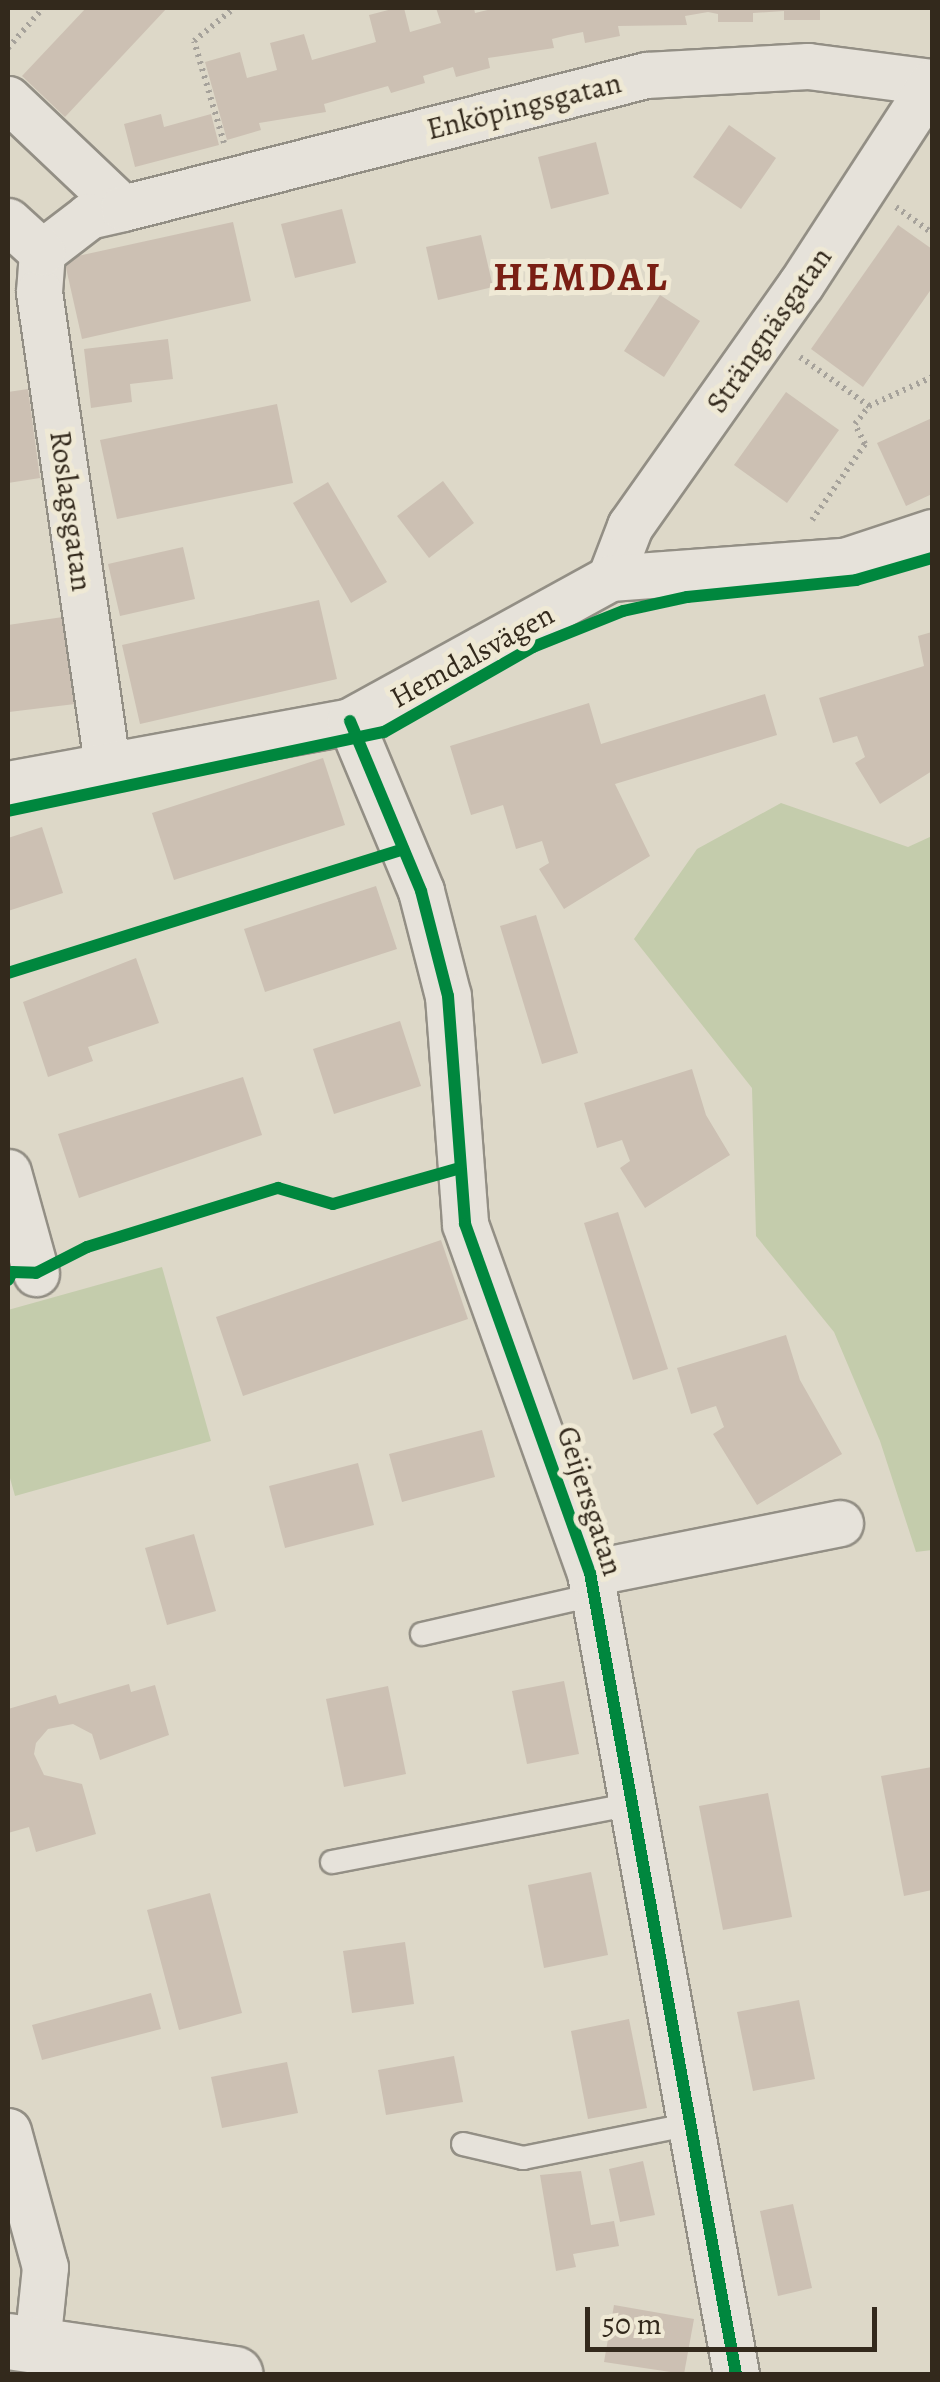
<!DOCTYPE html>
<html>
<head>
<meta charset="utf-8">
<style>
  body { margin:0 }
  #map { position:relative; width:940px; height:2382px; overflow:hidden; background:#ddd8c8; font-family:Alegreya,serif }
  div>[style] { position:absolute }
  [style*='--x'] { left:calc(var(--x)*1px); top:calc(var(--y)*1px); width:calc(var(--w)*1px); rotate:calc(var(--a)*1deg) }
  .green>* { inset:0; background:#c4ccac }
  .building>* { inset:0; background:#ccc0b3 }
  .path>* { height:6px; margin-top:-3px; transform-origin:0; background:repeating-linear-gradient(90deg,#a6a29b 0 2.5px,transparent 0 7.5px) }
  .roads { filter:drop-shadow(2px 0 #938f85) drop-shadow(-2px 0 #938f85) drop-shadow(0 2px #938f85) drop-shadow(0 -2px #938f85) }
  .service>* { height:22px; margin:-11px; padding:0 11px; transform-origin:11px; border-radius:11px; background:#e6e2da }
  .minor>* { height:45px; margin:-22.5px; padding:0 22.5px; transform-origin:22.5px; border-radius:22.5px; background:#e6e2da }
  .secondary>* { height:55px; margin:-27.5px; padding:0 27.5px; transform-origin:27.5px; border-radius:27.5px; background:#e6e2da }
  .cycleway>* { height:12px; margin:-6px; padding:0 6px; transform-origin:6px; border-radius:6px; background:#00873e }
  span { translate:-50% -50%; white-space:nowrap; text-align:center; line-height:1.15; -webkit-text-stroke:10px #efe9d5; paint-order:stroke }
  .street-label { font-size:30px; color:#33291c }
  .district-label { font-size:40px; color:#7a1f14; font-weight:700; letter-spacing:2.5px }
  .frame { position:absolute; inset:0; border:10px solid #33291c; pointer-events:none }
  .scale { position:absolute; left:585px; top:2307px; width:292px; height:45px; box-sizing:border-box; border:5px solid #33291c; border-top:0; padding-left:12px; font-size:30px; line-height:35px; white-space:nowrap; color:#33291c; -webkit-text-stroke:8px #efe9d5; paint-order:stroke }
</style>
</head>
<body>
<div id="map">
  <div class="green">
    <i style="clip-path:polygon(781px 803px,908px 847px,932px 836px,932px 1550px,916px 1552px,880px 1441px,834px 1332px,756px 1236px,752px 1088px,634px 939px,697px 849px)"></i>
    <i style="clip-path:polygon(162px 1267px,211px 1441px,15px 1496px,8px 1471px,8px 1310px)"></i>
  </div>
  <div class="building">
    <i style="clip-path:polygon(86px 8px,167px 8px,65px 117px,22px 76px)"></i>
    <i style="clip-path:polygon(396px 8px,404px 8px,410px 32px,441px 23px,436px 8px,474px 8px,475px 13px,496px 8px,820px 8px,820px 20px,784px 20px,784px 11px,753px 13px,753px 22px,718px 22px,718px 14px,708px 12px,685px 16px,687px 25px,618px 26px,620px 36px,585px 43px,583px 32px,568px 35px,552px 39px,554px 48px,488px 58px,490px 68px,456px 77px,453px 67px,423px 76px,425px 83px,391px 93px,388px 86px,324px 104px,326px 112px,259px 123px,261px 130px,227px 140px,205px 62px,240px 52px,247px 78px,277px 70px,270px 43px,304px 34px,312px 60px,376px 42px,369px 15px)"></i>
    <i style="clip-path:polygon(161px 114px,164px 127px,211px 114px,219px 145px,135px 167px,124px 124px)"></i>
    <i style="clip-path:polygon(729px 125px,776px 158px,741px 209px,693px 177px)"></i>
    <i style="clip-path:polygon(596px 142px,609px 194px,551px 209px,538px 157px)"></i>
    <i style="clip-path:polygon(342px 209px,356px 263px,295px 278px,281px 224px)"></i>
    <i style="clip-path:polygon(233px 222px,251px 301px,82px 339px,64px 259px)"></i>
    <i style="clip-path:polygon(898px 225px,932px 249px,932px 288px,863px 387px,811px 349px)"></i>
    <i style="clip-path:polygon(481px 235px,493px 287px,438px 300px,426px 247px)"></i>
    <i style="clip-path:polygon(660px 295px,700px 321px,664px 377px,624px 351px)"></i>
    <i style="clip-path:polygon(168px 339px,173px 379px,130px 384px,132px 402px,91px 408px,84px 349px)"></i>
    <i style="clip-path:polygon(28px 389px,40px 478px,8px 483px,8px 392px)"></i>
    <i style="clip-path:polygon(786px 392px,839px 430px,787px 503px,734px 465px)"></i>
    <i style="clip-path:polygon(277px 404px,293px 483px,117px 519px,100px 440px)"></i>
    <i style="clip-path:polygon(932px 418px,932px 494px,906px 506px,877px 443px)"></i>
    <i style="clip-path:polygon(443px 481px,474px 523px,429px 558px,397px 516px)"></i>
    <i style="clip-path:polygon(328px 482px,387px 582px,351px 603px,293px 503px)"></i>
    <i style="clip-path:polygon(183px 547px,195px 599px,120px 616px,108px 564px)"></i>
    <i style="clip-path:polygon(319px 600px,337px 679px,140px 724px,122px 645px)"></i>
    <i style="clip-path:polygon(63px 617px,75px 704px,9px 712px,8px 625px)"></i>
    <i style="clip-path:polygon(932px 632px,932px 771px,880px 804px,855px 763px,865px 757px,857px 736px,833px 743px,819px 698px,924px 666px,918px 636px)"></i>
    <i style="clip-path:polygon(765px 694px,777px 735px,615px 784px,650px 856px,564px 909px,539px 869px,549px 863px,542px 841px,516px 849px,503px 805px,471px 815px,450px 746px,589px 703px,601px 744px)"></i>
    <i style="clip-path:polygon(323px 758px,345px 825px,174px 880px,152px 813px)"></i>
    <i style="clip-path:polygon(42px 827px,63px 893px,8px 911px,8px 838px)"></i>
    <i style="clip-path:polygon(376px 886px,397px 949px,265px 992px,244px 929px)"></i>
    <i style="clip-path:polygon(536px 915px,578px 1053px,542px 1064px,500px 926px)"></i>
    <i style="clip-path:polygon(136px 958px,159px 1023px,88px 1047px,93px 1061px,48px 1077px,23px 1002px)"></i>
    <i style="clip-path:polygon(400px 1021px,421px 1086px,334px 1114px,313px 1049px)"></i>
    <i style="clip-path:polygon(692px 1069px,706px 1115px,730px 1155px,645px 1208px,620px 1168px,630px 1161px,622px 1140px,597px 1148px,584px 1103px)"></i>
    <i style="clip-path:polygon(243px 1077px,262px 1135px,79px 1198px,58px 1134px)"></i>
    <i style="clip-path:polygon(618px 1212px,668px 1369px,633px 1380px,584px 1223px)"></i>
    <i style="clip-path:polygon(441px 1240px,468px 1319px,243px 1396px,216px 1317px)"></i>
    <i style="clip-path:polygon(786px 1335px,800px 1380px,842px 1454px,757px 1505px,713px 1434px,724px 1427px,716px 1406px,691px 1414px,677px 1368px)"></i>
    <i style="clip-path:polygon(482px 1430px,495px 1477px,402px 1502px,389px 1454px)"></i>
    <i style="clip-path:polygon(358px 1463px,374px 1525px,285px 1548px,269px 1486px)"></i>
    <i style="clip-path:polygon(194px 1534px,216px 1611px,167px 1625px,145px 1548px)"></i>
    <i style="clip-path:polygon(564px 1681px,579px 1754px,527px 1764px,512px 1691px)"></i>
    <i style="clip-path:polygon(129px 1684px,131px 1692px,155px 1685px,169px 1735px,100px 1760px,92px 1734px,73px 1724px,48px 1729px,36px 1743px,34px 1754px,44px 1775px,82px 1784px,96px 1834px,36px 1852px,29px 1827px,8px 1833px,8px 1709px,56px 1695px,59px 1704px)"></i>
    <i style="clip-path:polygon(388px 1686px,406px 1774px,344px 1787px,326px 1699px)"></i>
    <i style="clip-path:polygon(932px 1767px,932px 1890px,904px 1896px,881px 1776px)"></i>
    <i style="clip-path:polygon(768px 1793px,792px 1917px,723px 1930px,699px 1806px)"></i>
    <i style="clip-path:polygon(591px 1872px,608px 1955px,544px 1968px,528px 1885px)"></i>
    <i style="clip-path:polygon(210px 1893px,242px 2013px,179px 2030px,147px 1910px)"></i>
    <i style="clip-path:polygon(405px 1942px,414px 2004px,352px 2013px,343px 1951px)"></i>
    <i style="clip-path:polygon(151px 1993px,161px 2029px,42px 2060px,32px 2025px)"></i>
    <i style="clip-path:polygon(799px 2000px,815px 2079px,753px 2091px,737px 2012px)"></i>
    <i style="clip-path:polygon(629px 2019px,647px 2108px,588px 2119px,571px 2031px)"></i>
    <i style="clip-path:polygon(454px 2056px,463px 2102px,386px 2115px,378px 2070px)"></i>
    <i style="clip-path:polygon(287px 2062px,298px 2113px,222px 2128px,211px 2077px)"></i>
    <i style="clip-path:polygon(643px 2161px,655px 2215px,620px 2222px,609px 2169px)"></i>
    <i style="clip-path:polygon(581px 2171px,591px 2225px,614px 2221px,619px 2246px,573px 2254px,576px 2267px,556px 2271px,540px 2175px)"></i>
    <i style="clip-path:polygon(793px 2204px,812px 2288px,778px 2296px,760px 2211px)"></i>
    <i style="clip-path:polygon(614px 2305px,694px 2319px,684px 2374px,604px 2362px)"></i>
  </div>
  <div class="path">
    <i style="--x:8;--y:48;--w:53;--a:-48.8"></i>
    <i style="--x:224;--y:143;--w:106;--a:-106.4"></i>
    <i style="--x:194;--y:41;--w:52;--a:-39.5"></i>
    <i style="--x:896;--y:207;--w:44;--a:35.8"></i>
    <i style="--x:800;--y:357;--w:85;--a:35.4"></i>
    <i style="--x:869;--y:406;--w:69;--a:-24.7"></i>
    <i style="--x:812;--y:520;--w:93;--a:-55.1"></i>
    <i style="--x:865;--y:444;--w:22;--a:-117"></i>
    <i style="--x:855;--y:424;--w:23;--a:-52"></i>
  </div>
  <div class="roads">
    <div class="service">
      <i style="--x:422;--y:1634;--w:176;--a:-12.8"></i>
      <i style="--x:332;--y:1862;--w:306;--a:-10.9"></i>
      <i style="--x:463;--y:2144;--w:62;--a:13.1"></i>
      <i style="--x:523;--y:2158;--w:172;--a:-11.4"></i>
    </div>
    <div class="minor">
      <i style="--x:8;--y:99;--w:158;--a:43.5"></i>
      <i style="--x:123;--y:208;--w:35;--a:167"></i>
      <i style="--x:89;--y:216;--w:59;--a:142.5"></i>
      <i style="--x:42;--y:252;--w:40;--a:94.3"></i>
      <i style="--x:39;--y:292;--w:482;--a:81.8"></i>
      <i style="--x:123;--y:208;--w:540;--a:-14.27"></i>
      <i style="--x:646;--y:75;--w:162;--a:-3.2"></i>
      <i style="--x:808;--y:66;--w:125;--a:7.4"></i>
      <i style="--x:8;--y:221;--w:46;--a:42.4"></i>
      <i style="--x:610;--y:578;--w:56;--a:-69"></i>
      <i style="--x:630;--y:526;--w:296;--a:-54.8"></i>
      <i style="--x:801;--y:284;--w:241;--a:-57"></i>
      <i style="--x:350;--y:721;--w:184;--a:67.3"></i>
      <i style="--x:421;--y:891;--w:108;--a:75.6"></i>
      <i style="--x:448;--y:996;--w:229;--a:85.7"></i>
      <i style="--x:465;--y:1224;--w:371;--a:70.3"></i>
      <i style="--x:590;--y:1573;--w:814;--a:79.67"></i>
      <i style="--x:8;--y:784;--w:348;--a:-10.4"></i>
      <i style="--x:350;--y:721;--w:297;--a:-28.8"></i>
      <i style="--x:610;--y:578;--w:235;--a:-4.2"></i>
      <i style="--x:844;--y:561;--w:93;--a:-18.2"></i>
      <i style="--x:8;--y:1172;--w:105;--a:74.5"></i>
      <i style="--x:590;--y:1573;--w:255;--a:-11.3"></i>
      <i style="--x:8;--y:2131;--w:141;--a:74.8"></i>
      <i style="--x:45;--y:2267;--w:78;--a:95.9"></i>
    </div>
    <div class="secondary">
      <i style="--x:8;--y:2341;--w:229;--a:8.3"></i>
    </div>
  </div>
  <div class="cycleway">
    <i style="--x:350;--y:721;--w:184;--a:67.3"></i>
    <i style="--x:421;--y:891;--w:108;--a:75.6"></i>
    <i style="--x:448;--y:996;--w:229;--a:85.7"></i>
    <i style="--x:465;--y:1224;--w:371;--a:70.3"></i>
    <i style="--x:590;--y:1573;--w:814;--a:79.67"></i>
    <i style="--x:8;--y:811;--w:384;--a:-11.9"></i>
    <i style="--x:384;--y:732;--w:172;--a:-29.7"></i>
    <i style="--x:533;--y:647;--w:97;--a:-21.8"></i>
    <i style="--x:623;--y:611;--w:66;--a:-12.3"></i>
    <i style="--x:687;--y:597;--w:170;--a:-5.7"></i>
    <i style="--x:856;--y:580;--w:79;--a:-16.1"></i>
    <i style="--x:8;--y:973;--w:414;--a:-17.4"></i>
    <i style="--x:8;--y:1280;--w:9;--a:-63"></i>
    <i style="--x:12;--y:1272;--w:24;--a:2"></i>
    <i style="--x:36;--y:1273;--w:57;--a:-27"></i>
    <i style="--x:87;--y:1247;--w:200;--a:-17.2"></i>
    <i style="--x:278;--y:1188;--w:57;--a:16.2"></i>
    <i style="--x:333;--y:1204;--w:129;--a:-15.8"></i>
  </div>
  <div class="street-label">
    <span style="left:524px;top:106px;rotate:-14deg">Enköpingsgatan</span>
    <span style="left:769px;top:330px;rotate:-55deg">Strängnäsgatan</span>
    <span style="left:71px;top:511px;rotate:82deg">Roslagsgatan</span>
    <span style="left:472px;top:656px;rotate:-29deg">Hemdalsvägen</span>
    <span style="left:590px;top:1501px;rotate:72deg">Geijersgatan</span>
  </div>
  <div class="district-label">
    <span style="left:581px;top:277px">HEMDAL</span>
  </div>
  <div class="frame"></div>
  <div class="scale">50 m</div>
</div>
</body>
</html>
